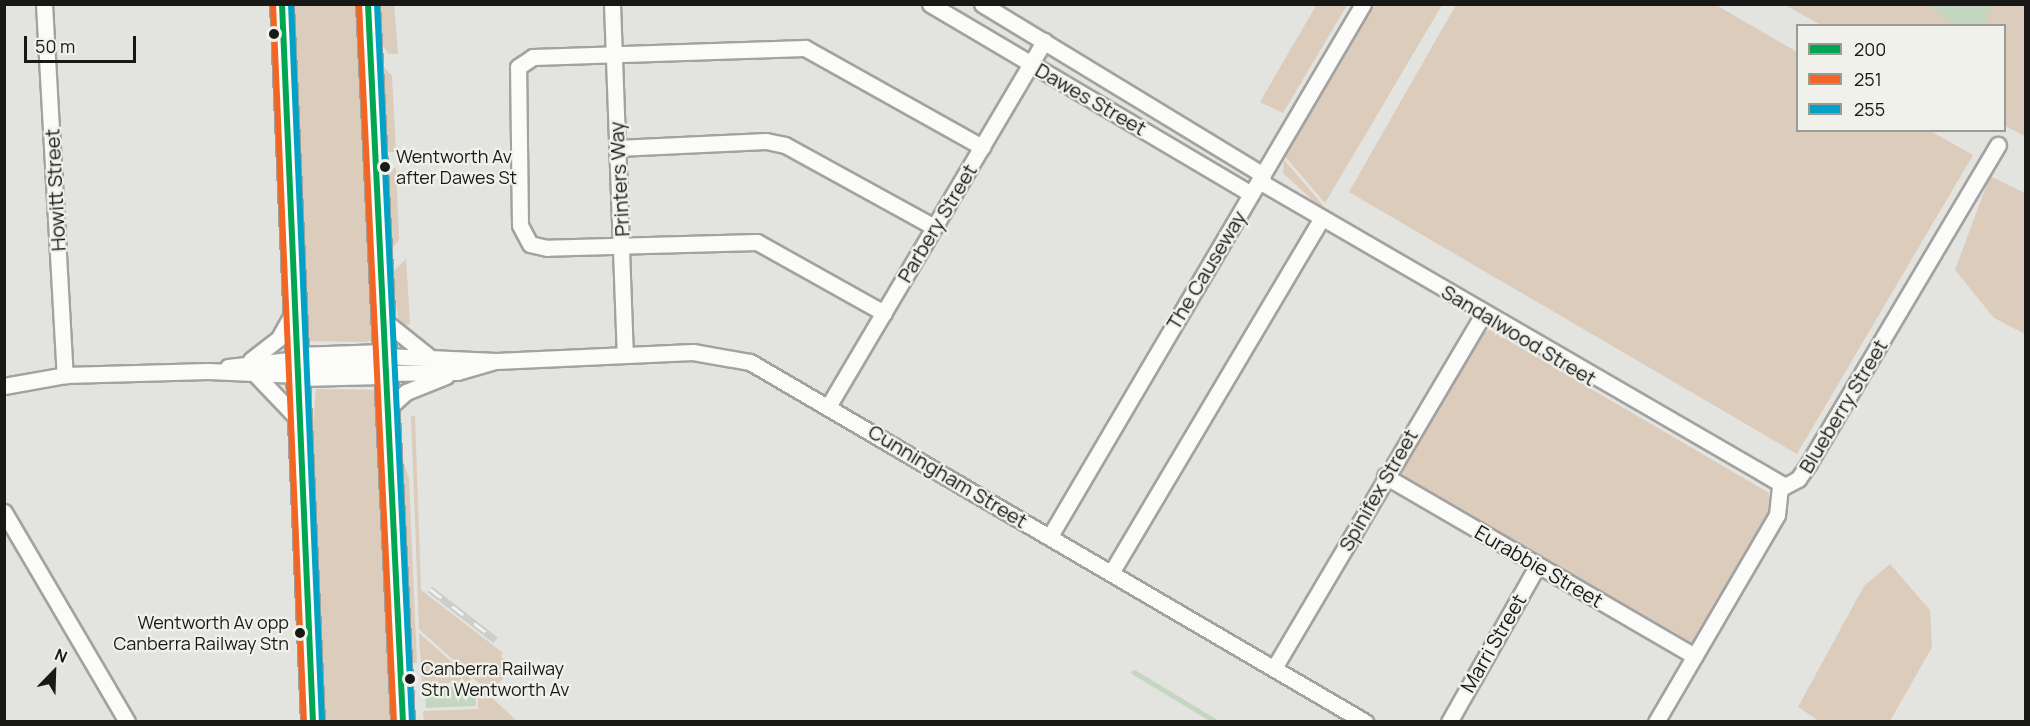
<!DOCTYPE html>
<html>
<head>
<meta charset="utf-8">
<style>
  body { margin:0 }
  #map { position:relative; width:2030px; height:726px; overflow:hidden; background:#e3e3df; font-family:Manrope,sans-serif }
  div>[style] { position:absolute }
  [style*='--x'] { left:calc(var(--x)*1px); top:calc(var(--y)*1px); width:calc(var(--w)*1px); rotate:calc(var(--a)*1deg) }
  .green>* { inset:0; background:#dbccbc }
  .water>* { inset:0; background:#c4d6c0 }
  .stream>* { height:4.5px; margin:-2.25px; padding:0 2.25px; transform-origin:2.25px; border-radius:2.25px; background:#c4d6c0 }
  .roads { filter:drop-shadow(2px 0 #a2a2a0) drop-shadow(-2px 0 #a2a2a0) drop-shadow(0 2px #a2a2a0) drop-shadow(0 -2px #a2a2a0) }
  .minor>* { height:15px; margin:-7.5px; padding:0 7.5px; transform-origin:7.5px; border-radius:7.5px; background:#fbfbfa }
  .secondary>* { height:22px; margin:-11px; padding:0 11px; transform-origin:11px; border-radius:11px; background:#fbfbfa }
  .rail>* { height:7px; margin-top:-3.5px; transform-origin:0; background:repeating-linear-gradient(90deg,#f1f1eb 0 14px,#cccccb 0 28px); box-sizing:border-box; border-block:2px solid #cccccb }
  .bus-1>* { height:6px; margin:-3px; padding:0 3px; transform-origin:3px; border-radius:3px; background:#00a651 }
  .bus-2>* { height:6px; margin:-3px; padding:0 3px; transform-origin:3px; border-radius:3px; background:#f26522 }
  .bus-3>* { height:6px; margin:-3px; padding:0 3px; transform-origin:3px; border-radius:3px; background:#01a2c5 }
  .dots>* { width:16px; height:16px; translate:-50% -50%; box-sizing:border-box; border:3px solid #f1f1eb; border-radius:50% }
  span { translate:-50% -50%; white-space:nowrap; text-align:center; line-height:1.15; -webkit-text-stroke:4.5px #f1f1eb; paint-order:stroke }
  .bus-label { font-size:18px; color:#181816 }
  .left { translate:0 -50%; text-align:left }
  .right { translate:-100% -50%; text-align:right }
  .street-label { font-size:20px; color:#181816 }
  .frame { position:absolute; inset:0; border:6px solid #181816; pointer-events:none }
  .legend { position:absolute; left:1796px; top:24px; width:210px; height:108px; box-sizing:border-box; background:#f1f1eb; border:2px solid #9a9a96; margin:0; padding:8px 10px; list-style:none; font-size:18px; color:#181816 }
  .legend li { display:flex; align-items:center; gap:12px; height:30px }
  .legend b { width:30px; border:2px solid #9a9a96 }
  .north { position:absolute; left:24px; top:642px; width:60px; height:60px; -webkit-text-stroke:4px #f1f1eb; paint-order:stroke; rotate:23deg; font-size:16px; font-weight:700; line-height:24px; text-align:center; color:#181816 }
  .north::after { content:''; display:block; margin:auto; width:21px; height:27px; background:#181816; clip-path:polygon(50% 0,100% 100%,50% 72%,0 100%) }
  .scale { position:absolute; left:24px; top:36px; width:112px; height:27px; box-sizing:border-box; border:3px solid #181816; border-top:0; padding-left:8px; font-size:18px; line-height:21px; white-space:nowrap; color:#181816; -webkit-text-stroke:4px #f1f1eb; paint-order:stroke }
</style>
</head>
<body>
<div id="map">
  <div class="green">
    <i style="clip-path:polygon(1317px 4px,1347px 5px,1283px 113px,1260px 102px)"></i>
    <i style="clip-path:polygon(291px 5px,360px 5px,374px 339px,367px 342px,305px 341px)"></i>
    <i style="clip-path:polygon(379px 5px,394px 5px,398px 54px,389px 54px,382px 45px)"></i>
    <i style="clip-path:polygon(1372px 5px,1442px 5px,1325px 203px,1283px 154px)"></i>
    <i style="clip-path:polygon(1456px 5px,1716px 5px,1797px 52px,1798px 130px,1930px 131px,1973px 155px,1797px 454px,1349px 192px)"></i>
    <i style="clip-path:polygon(1785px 5px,2025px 5px,2025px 136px,2005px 126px,2004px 26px,1821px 25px)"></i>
    <i style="clip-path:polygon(384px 67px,392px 76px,396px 152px,387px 152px)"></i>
    <i style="clip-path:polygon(1284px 160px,1323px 205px,1321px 208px,1283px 173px)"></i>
    <i style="clip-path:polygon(396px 168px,399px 240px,391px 249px,387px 169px)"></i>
    <i style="clip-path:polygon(1990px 176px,2025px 193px,2025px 334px,1994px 318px,1955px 270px)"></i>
    <i style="clip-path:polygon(406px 259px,410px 324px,399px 326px,392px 273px)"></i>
    <i style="clip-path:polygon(1490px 330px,1769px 493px,1770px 513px,1692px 643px,1401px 475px,1401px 467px,1480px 333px)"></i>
    <i style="clip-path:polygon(316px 389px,376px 390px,390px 721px,321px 721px,311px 451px)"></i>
    <i style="clip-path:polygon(411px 416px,415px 416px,421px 590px,503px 653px,501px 657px,512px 666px,491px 694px,419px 629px)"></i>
    <i style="clip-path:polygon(399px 448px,409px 479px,417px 663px,408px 663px)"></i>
    <i style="clip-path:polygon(1890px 564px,1930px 610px,1932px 647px,1890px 721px,1819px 721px,1798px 707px,1864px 586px)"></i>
    <i style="clip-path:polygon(419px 633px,471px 679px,471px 682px,422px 684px)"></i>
    <i style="clip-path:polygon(483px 690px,517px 721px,424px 721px,423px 711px,478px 709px,478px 691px)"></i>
  </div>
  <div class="water">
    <i style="clip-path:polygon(1928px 5px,1992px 4px,1993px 6px,1983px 25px,1955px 26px)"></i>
    <i style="clip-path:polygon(475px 686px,476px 706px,426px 708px,425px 687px)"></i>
  </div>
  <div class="stream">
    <i style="--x:1134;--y:672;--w:97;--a:31.1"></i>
  </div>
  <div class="roads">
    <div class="minor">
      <i style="--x:44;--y:4;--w:372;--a:86.8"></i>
      <i style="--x:612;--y:4;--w:350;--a:87.9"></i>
      <i style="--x:930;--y:4;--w:373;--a:30.6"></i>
      <i style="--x:982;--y:4;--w:329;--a:31.3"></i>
      <i style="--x:617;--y:148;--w:149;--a:-2.7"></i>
      <i style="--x:766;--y:141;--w:19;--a:12"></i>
      <i style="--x:785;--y:145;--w:170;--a:28.8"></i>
      <i style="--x:1259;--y:181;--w:608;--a:30.11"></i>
      <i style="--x:1785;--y:486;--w:15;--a:-28"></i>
      <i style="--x:1798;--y:479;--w:19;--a:-55"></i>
      <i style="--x:1809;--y:463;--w:370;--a:-59.3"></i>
      <i style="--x:884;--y:313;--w:145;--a:-150.8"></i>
      <i style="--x:757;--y:242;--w:210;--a:178.4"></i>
      <i style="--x:547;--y:248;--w:17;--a:-167"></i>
      <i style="--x:530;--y:244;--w:21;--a:-118"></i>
      <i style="--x:520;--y:225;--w:158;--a:-90.7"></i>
      <i style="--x:518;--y:67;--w:18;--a:-34"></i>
      <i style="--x:533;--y:57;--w:272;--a:-1.9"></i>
      <i style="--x:805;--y:48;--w:203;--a:29.2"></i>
      <i style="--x:382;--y:319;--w:59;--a:38.8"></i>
      <i style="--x:384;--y:356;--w:112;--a:2.6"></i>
      <i style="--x:496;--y:361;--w:197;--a:-2.6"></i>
      <i style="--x:693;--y:352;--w:58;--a:10"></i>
      <i style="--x:750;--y:362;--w:713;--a:30.34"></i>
      <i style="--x:251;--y:360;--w:36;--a:-38"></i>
      <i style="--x:279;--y:338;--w:31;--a:-61"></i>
      <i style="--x:228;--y:367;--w:70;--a:-6.5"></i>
      <i style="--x:383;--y:373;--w:74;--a:-0.8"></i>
      <i style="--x:457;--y:372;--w:37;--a:-16"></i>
      <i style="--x:256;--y:375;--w:62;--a:46.3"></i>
      <i style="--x:4;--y:386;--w:62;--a:-10.2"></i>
      <i style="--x:65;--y:375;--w:143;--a:-1.6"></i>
      <i style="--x:208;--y:371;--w:91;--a:2.5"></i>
      <i style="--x:829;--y:405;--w:423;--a:-59.4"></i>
      <i style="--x:385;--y:411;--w:28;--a:-42"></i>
      <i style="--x:406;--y:392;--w:43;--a:-21.8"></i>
      <i style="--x:1385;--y:476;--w:358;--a:30.2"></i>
      <i style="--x:4;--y:512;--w:243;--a:59.6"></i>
      <i style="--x:1050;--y:536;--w:617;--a:-59.53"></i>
      <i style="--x:1111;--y:573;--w:413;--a:-59.3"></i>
      <i style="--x:1274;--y:668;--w:412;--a:-59.4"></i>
      <i style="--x:1449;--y:722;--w:180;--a:-60.5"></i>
      <i style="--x:1656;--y:722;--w:240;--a:-59.7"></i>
      <i style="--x:1777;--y:515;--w:29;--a:-84"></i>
    </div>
    <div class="secondary">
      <i style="--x:282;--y:4;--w:719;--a:87.53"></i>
      <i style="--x:368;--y:4;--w:719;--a:87.21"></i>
      <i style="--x:298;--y:359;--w:86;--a:-2"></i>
      <i style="--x:299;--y:375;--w:84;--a:-1.4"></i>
    </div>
  </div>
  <div class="rail">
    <i style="--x:430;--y:589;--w:83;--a:37.7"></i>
  </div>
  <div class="bus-1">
    <i style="--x:282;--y:4;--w:719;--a:87.53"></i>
    <i style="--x:368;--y:4;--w:719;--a:87.21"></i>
  </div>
  <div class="bus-2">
    <i style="--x:273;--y:4;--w:719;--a:87.53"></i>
    <i style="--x:359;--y:4;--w:719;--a:87.21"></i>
  </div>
  <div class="bus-3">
    <i style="--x:291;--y:4;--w:719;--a:87.53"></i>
    <i style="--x:377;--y:4;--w:719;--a:87.21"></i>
  </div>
  <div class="dots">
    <i style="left:274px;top:34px;background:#181816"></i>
    <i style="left:385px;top:167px;background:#181816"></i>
    <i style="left:300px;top:633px;background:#181816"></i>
    <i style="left:410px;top:679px;background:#181816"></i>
  </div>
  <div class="bus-label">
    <span class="left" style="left:396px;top:167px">Wentworth Av<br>after Dawes St</span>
    <span class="right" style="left:289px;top:633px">Wentworth Av opp<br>Canberra Railway Stn</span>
    <span class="left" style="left:421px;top:679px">Canberra Railway<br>Stn Wentworth Av</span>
  </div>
  <div class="street-label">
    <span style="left:1091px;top:99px;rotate:30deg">Dawes Street</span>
    <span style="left:619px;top:179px;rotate:-93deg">Printers Way</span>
    <span style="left:55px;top:190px;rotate:-93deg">Howitt Street</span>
    <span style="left:937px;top:223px;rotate:-59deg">Parbery Street</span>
    <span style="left:1206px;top:270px;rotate:-59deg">The Causeway</span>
    <span style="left:1519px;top:335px;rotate:31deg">Sandalwood Street</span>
    <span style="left:1843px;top:406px;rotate:-59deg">Blueberry Street</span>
    <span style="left:948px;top:476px;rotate:31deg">Cunningham Street</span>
    <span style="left:1378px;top:490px;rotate:-60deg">Spinifex Street</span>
    <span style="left:1539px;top:566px;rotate:30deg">Eurabbie Street</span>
    <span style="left:1493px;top:643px;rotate:-60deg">Marri Street</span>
  </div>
  <div class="frame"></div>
  <ul class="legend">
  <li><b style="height:8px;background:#00a651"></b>200</li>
  <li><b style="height:8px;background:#f26522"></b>251</li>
  <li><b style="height:8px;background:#01a2c5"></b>255</li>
  </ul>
  <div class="north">N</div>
  <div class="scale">50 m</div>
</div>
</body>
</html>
